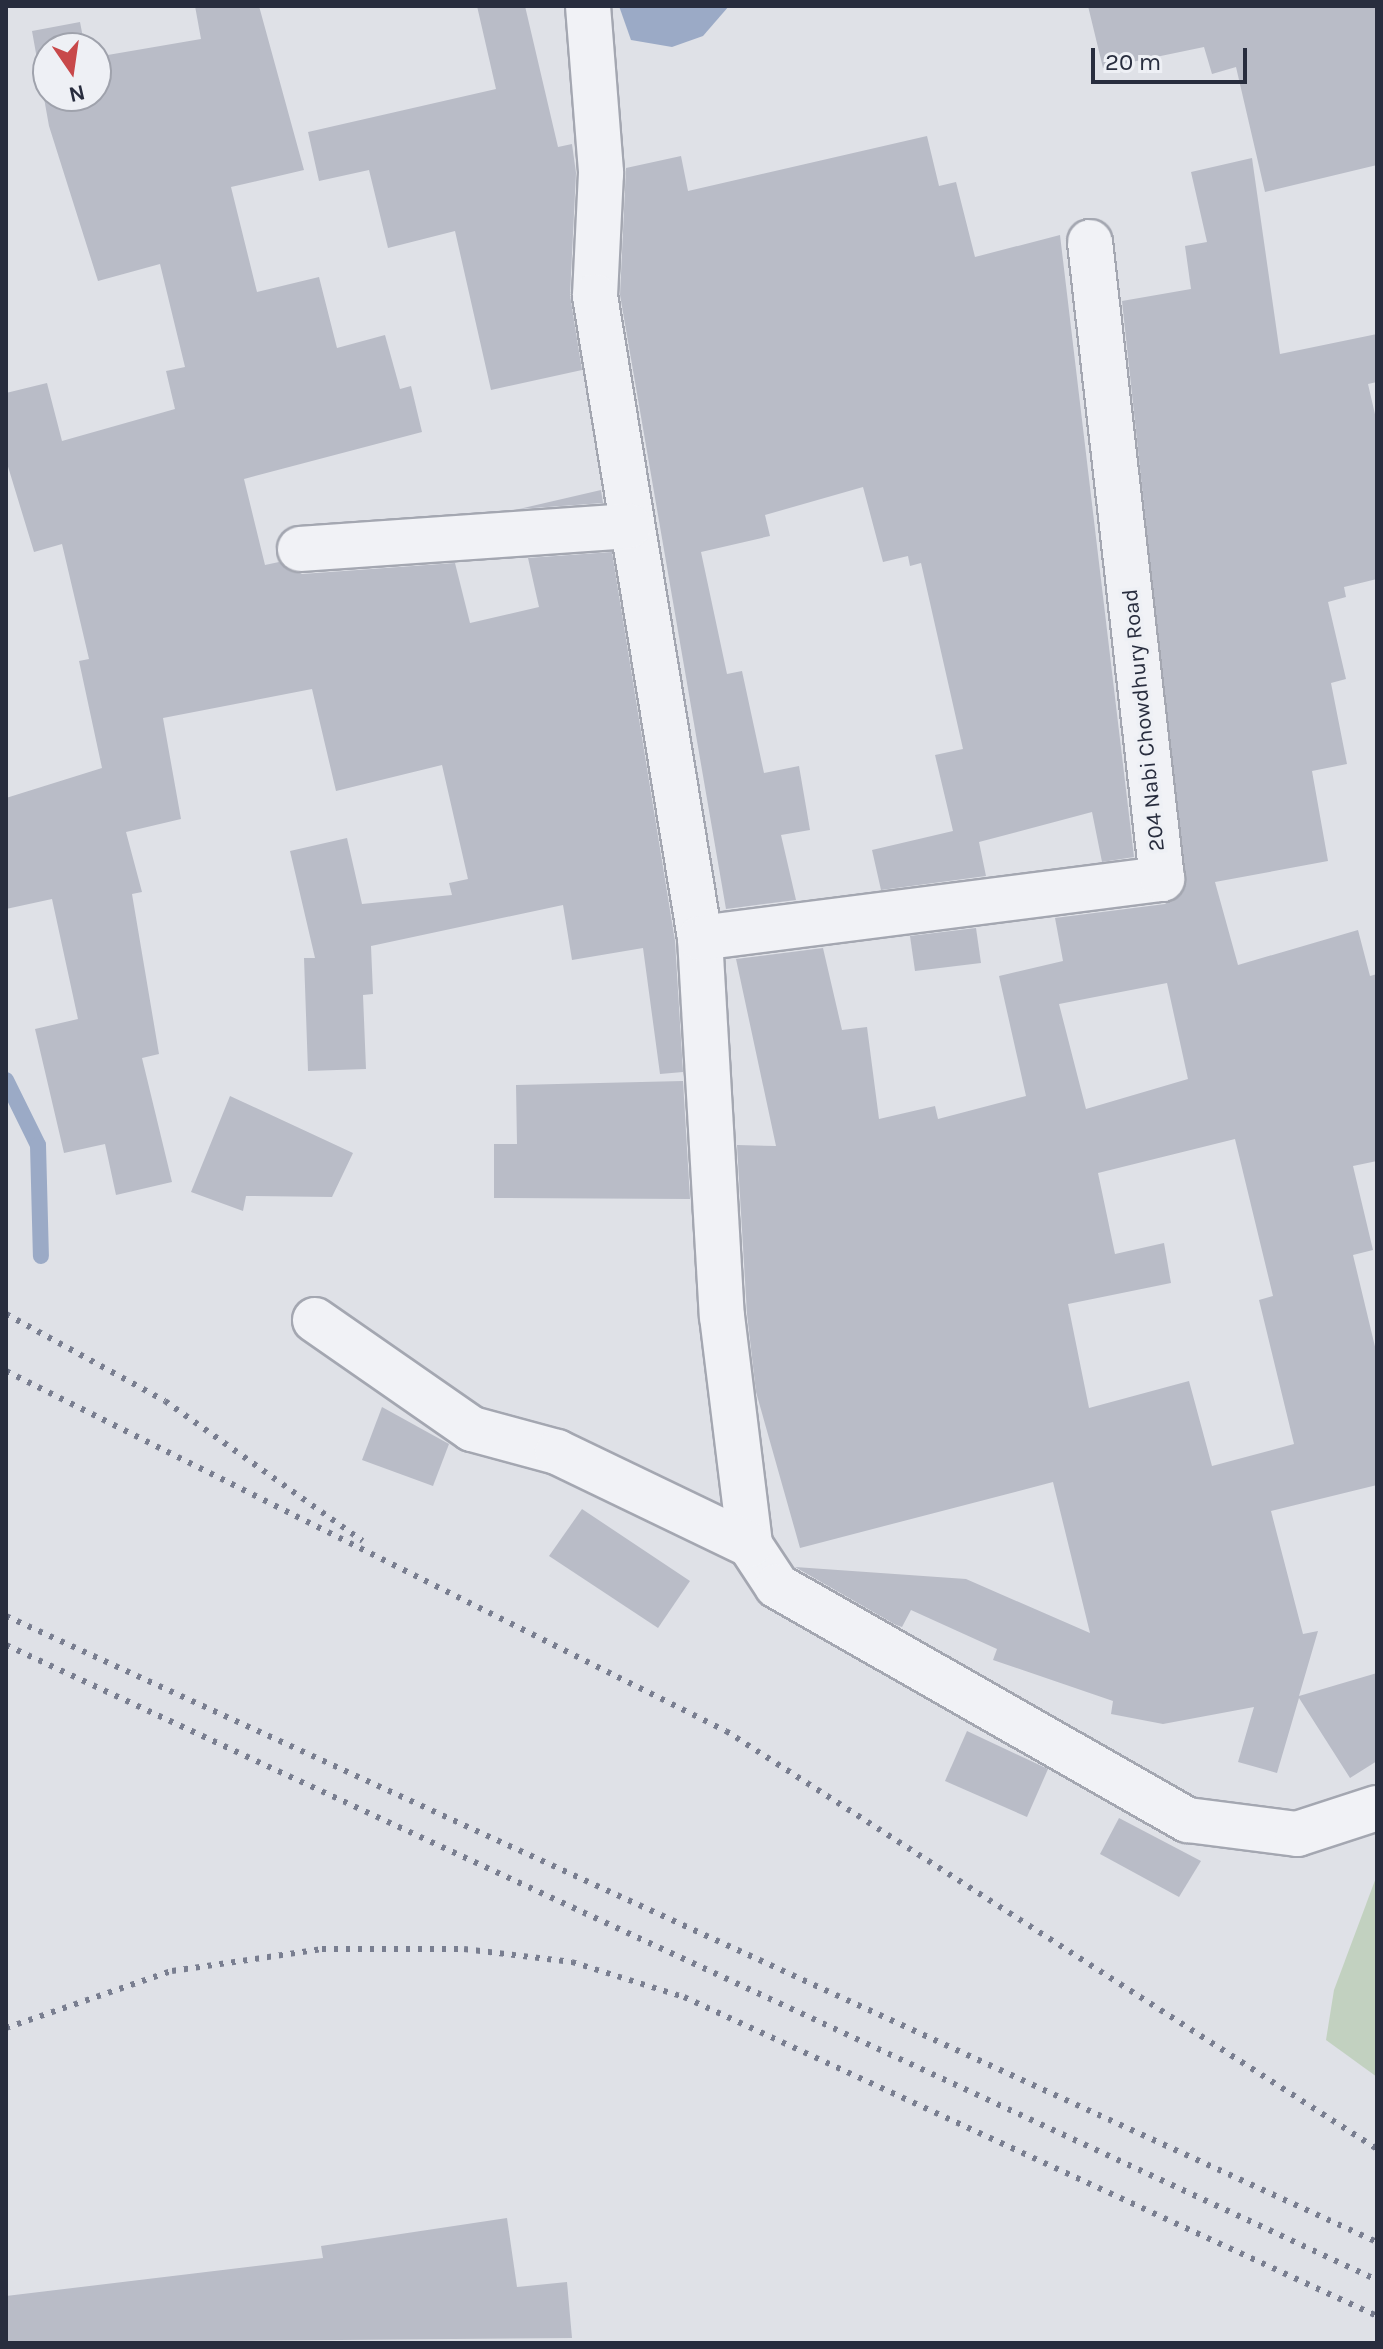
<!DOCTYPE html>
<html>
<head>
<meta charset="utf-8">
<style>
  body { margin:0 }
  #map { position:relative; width:1383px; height:2349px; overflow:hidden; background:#dfe1e7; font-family:Karla,sans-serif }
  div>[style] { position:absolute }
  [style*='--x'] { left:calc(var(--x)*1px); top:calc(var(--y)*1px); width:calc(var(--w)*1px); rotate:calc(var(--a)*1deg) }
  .green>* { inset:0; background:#c2d1c0 }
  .water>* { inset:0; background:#9baac6 }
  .stream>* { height:16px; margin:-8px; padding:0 8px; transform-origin:8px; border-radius:8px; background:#9baac6 }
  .building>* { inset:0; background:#b9bcc7 }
  .roads { filter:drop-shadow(2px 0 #a4a7b1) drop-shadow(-2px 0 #a4a7b1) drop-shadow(0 2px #a4a7b1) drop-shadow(0 -2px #a4a7b1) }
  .street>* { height:44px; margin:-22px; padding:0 22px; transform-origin:22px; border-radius:22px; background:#f1f2f6 }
  .rail>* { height:6px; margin-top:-3px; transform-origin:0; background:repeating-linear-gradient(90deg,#797e90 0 4px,transparent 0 12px) }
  span { translate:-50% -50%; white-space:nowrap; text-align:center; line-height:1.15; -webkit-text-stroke:7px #eef0f5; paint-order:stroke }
  .street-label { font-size:22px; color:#282d3e }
  .frame { position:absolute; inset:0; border:8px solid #282d3e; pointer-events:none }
  .north { position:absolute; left:32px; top:32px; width:80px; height:80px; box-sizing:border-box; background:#eef0f5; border:2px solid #9fa2ac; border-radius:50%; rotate:167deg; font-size:22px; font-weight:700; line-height:32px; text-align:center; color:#282d3e }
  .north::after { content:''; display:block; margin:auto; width:28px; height:36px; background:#c8484a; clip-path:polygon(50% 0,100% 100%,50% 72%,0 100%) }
  .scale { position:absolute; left:1091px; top:48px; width:156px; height:36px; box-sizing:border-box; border:4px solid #282d3e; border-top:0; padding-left:10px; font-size:24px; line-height:28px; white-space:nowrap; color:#282d3e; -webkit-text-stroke:6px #eef0f5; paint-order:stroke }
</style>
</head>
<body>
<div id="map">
  <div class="green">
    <i style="clip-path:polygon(1377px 1875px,1377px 2077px,1326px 2040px,1334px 1990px)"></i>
  </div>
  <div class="water">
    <i style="clip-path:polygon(619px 6px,729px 6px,703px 36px,672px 47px,631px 40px)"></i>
  </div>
  <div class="stream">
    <i style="--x:6;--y:1080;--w:72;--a:63.8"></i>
    <i style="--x:38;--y:1145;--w:111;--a:88.5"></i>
  </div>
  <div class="building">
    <i style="clip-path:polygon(195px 6px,259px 6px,304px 170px,231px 187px,257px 292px,319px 277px,337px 348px,385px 335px,400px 389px,411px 386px,422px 432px,244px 479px,265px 565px,279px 562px,302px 574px,455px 563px,470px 623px,539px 607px,528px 558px,612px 552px,675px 941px,683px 1072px,660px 1074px,643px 948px,572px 960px,563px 905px,371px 946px,373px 994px,363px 995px,366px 1069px,308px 1071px,304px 958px,315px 958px,290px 851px,347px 838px,362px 904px,452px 895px,449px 883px,468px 879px,442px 765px,336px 791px,312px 689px,163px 718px,181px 819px,126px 832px,142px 892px,132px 894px,159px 1054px,142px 1058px,172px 1182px,116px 1195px,105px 1144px,64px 1153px,35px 1029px,78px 1019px,52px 899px,6px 909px,6px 798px,102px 768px,79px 661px,89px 659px,62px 544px,34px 552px,6px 460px,6px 393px,47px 383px,62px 441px,175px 409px,166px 371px,185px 367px,160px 264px,98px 281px,49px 126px,32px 31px,80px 22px,85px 48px,48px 48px,48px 96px,96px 96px,96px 57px,201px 39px)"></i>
    <i style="clip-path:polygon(477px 6px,525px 6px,558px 147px,572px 144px,576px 173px,570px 295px,582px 370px,491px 390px,455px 231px,388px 248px,369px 170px,319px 181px,308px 132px,496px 89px)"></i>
    <i style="clip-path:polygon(1088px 6px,1377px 6px,1377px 165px,1265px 192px,1236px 67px,1212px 74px,1204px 47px,1103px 68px)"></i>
    <i style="clip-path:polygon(927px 136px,939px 186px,956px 182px,975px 257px,1060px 235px,1134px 857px,1102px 862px,1092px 812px,979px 842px,986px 876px,881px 890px,872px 850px,953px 831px,935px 755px,963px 749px,921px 563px,910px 566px,908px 556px,883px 562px,863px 487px,765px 515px,770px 536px,701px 552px,727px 674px,742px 671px,764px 773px,799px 766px,810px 830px,781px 835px,796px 900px,726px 909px,620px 295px,626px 168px,681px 156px,688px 191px)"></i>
    <i style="clip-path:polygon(evenodd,1252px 158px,1280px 354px,1377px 334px,1377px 382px,1368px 384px,1377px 423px,1377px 579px,1344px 587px,1346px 597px,1328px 602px,1346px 679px,1331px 683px,1347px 764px,1312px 771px,1328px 861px,1215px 882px,1238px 965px,1358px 930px,1370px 976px,1377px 974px,1377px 1161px,1353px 1166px,1373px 1250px,1353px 1255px,1377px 1355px,1377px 1485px,1271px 1511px,1303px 1634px,1318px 1631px,1299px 1696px,1377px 1673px,1377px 1761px,1350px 1778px,1299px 1698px,1277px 1773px,1238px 1762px,1254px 1707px,1163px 1724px,1111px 1714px,1113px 1701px,993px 1660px,997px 1649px,911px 1610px,902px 1627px,896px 1625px,795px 1567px,966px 1579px,1090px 1633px,1053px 1482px,800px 1548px,756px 1392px,747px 1314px,737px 1145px,776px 1146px,736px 959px,823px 948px,842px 1030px,867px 1027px,879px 1119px,935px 1106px,938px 1119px,1026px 1096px,999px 976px,1063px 961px,1055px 918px,1165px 904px,1185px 888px,1122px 301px,1191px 289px,1185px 246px,1207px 242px,1191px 172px,1252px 158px,1167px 983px,1188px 1079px,1086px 1109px,1059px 1004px,1167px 983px,1252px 158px,1235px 1139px,1273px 1296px,1259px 1300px,1294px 1444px,1212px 1466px,1189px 1381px,1089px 1408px,1068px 1304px,1171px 1283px,1164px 1243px,1115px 1254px,1098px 1173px,1235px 1139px)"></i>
    <i style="clip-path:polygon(601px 490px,603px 503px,519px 509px)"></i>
    <i style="clip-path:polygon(976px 928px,981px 963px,915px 971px,910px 936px)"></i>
    <i style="clip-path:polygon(683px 1081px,690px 1199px,494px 1198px,494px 1144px,517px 1144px,516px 1085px)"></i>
    <i style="clip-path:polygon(230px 1096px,353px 1153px,332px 1197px,246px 1196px,243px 1211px,191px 1192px)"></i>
    <i style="clip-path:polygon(382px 1407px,449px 1444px,433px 1486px,362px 1460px)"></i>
    <i style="clip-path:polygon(582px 1509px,690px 1581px,658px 1628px,549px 1556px)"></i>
    <i style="clip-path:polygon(967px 1731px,1048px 1769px,1027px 1817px,945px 1781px)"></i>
    <i style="clip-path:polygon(1119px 1818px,1201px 1861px,1179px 1897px,1100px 1854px)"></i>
    <i style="clip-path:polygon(507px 2218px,517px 2287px,567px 2282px,572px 2338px,6px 2343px,6px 2296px,323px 2258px,321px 2246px)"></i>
  </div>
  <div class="roads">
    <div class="street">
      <i style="--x:588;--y:6;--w:168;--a:85.5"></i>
      <i style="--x:601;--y:173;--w:123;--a:92.8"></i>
      <i style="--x:595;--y:296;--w:651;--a:80.71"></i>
      <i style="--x:700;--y:938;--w:379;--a:86.7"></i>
      <i style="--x:722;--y:1316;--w:231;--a:83"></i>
      <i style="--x:750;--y:1545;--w:49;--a:56.6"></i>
      <i style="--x:777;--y:1586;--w:473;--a:29.7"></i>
      <i style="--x:1188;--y:1820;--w:110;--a:7.3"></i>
      <i style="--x:1297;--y:1834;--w:84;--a:-18"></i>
      <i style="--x:300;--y:549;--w:330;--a:-4"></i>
      <i style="--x:700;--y:938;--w:466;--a:-7.3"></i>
      <i style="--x:1162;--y:879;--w:641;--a:-96.45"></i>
      <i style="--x:315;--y:1320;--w:191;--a:34.8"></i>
      <i style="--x:472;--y:1429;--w:88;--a:15.1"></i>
      <i style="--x:557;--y:1452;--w:214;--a:25.7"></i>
    </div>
  </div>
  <div class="rail">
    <i style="--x:6;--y:1314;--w:181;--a:28.7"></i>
    <i style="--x:165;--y:1401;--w:242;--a:35.3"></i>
    <i style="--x:6;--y:1371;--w:805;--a:26.57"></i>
    <i style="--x:726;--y:1731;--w:774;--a:32.7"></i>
    <i style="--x:6;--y:1616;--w:1507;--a:24.54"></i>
    <i style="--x:6;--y:1645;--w:1511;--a:24.85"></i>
    <i style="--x:6;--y:2028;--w:176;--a:-19"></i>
    <i style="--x:172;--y:1971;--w:152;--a:-8.3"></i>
    <i style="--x:322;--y:1949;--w:142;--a:0"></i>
    <i style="--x:464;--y:1949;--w:109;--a:6.9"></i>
    <i style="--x:572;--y:1962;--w:117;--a:17.4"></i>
    <i style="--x:684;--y:1997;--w:763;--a:24.72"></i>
  </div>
  <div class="street-label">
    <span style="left:1144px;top:720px;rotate:-96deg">204 Nabi Chowdhury Road</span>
  </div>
  <div class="frame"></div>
  <div class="north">N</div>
  <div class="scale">20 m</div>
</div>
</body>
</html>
